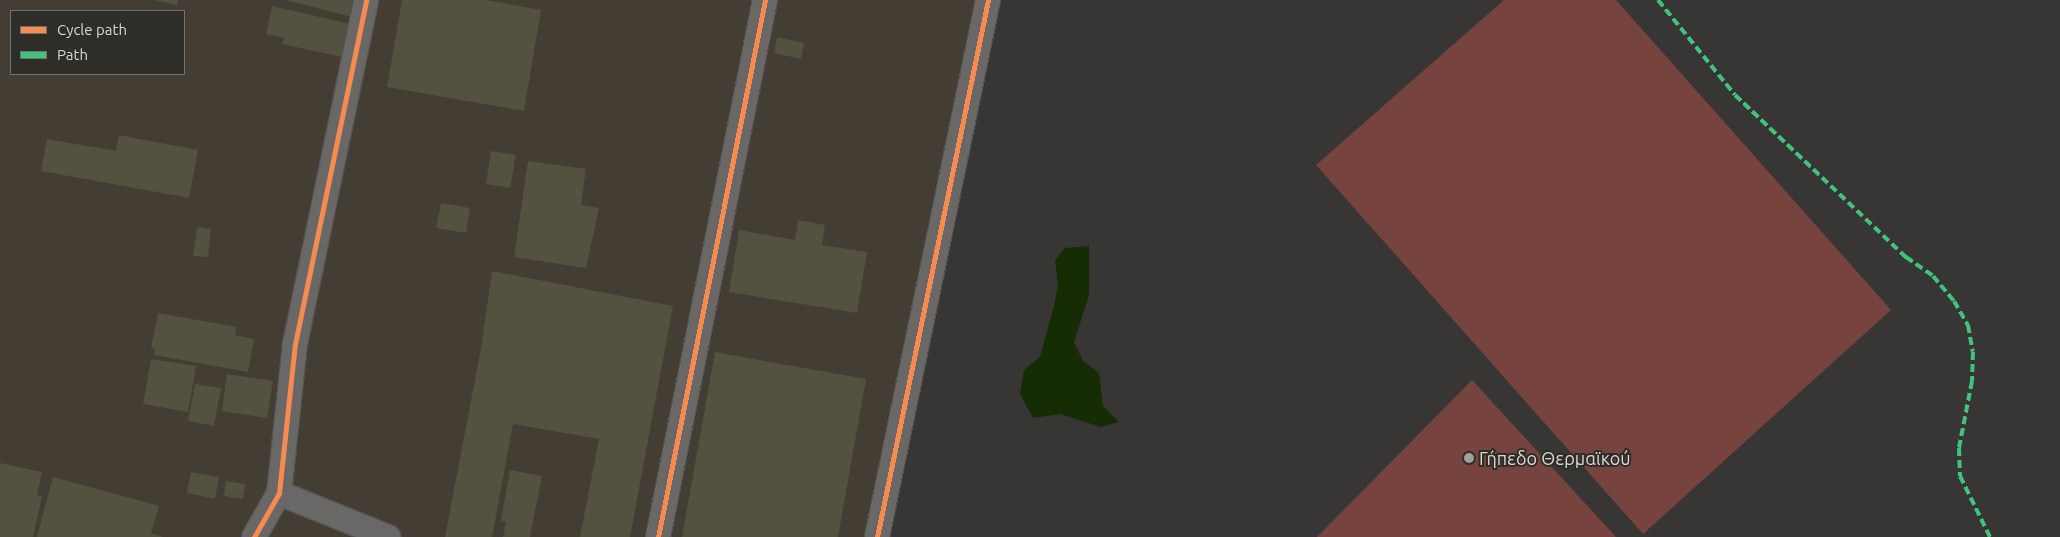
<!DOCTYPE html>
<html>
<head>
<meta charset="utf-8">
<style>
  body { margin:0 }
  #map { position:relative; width:2060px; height:537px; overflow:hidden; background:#383634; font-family:Ubuntu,sans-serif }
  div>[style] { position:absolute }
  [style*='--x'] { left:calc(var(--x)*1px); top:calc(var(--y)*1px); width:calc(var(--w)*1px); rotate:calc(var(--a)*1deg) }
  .built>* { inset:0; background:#433d34 }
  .green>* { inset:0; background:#76433f }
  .water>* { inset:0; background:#162c05 }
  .building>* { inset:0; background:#535140 }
  .roads { filter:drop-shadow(1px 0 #545351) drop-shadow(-1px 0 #545351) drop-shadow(0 1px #545351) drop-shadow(0 -1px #545351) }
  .street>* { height:24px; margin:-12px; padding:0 12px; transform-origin:12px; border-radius:12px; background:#696866 }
  .quiet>* { height:4px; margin-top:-2px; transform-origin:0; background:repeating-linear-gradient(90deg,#40c37c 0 8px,transparent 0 12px) }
  .cycleway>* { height:5px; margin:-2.5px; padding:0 2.5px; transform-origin:2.5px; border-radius:2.5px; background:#f68b52 }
  .dots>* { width:14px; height:14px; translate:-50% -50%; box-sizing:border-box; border:2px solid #2f2d28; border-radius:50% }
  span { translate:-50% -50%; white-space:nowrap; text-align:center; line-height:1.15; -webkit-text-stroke:4px #2f2d28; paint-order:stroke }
  .poi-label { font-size:18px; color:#d9d8d5 }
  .left { translate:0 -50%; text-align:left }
  .legend { position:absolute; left:10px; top:10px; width:175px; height:65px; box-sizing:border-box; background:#2f2d28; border:1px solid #73716d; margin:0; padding:6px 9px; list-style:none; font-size:15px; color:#d9d8d5 }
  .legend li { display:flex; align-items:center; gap:10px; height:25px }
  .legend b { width:25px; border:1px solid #73716d }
</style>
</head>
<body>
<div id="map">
  <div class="built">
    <i style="clip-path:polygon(evenodd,0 0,988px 0,877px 537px,0 537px,0 0,11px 11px,184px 11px,184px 74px,11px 74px,11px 11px)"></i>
  </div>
  <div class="green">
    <i style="clip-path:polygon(1504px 0,1616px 0,1891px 310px,1643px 534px,1316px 165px)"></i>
    <i style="clip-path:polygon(1472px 380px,1616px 537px,1317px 537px)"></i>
  </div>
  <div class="water">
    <i style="clip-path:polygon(1089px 246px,1089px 295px,1074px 342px,1083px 361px,1099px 373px,1103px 406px,1119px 422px,1101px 427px,1060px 414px,1033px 418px,1020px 394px,1024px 370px,1040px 357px,1054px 306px,1058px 285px,1055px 260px,1065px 248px)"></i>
  </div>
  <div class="building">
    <i style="clip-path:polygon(154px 0,178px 0,177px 5px)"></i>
    <i style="clip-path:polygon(286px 0,356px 0,352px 17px)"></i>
    <i style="clip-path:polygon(402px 0,486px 0,541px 10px,524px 111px,387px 87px)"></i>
    <i style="clip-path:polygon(272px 6px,350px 24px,342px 57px,282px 44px,284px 38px,266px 34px)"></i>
    <i style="clip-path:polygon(777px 37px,804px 43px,801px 59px,774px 53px)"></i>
    <i style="clip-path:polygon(119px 135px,198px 150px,189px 198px,41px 171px,47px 139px,116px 151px)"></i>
    <i style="clip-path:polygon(491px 151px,516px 155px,510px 188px,486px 184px)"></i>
    <i style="clip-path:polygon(528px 161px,586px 169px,581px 205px,599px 208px,586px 268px,514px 257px)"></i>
    <i style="clip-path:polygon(441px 203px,470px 208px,466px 233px,436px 228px)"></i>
    <i style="clip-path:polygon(798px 220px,825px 225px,822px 245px,867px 252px,857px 313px,729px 292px,739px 230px,795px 240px)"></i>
    <i style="clip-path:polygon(197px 227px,211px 229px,208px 257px,193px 256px)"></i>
    <i style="clip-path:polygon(492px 271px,673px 306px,630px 537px,580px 537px,599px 439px,513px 424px,492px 537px,445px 537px,481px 348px)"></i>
    <i style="clip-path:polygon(158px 313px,236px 327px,235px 335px,254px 339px,248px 372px,154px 355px,155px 349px,151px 348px)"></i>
    <i style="clip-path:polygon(715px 352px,866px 379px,838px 537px,682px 537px)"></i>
    <i style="clip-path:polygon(151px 359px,196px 366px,188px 412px,143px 404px)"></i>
    <i style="clip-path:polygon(227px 374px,273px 381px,267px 418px,222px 411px)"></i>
    <i style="clip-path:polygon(195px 384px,221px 388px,214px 426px,188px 421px)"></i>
    <i style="clip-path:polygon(0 463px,42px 472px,37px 495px,42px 496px,33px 537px,0 537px)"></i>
    <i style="clip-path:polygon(510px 470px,542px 476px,530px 537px,503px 537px,506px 522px,501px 521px)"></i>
    <i style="clip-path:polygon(191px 472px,219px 477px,215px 499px,187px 493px)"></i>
    <i style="clip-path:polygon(53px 477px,159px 506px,151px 533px,163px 537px,37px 537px)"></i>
    <i style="clip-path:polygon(226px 481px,245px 484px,243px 499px,224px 496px)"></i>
  </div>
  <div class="roads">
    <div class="street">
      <i style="--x:279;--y:493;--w:118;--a:22"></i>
      <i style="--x:254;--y:537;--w:51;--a:-60.4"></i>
      <i style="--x:279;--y:493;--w:150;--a:-83.9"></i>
      <i style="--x:295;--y:344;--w:351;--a:-78.3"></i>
      <i style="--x:658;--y:537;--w:548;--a:-78.73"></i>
      <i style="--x:877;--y:537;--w:548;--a:-78.32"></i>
    </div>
  </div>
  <div class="quiet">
    <i style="--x:1658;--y:0;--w:122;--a:51"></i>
    <i style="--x:1735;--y:95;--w:236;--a:43.5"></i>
    <i style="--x:1906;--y:257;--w:33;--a:35"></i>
    <i style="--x:1933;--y:276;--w:33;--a:50"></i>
    <i style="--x:1954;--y:301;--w:28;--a:60"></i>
    <i style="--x:1968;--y:325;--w:27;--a:80"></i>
    <i style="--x:1973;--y:352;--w:29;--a:92"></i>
    <i style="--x:1972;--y:381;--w:68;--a:101"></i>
    <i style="--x:1959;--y:448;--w:28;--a:88"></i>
    <i style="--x:1960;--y:476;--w:68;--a:63.8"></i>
  </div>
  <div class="cycleway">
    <i style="--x:254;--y:537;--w:51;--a:-60.4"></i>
    <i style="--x:279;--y:493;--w:150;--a:-83.9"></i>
    <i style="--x:295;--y:344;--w:351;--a:-78.3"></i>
    <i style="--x:658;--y:537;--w:548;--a:-78.73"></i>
    <i style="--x:877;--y:537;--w:548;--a:-78.32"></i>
  </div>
  <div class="dots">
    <i style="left:1469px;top:458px;background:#a19f9d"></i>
  </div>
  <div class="poi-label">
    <span class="left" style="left:1479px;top:458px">Γήπεδο Θερμαϊκού</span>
  </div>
  <ul class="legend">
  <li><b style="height:6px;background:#f68b52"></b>Cycle path</li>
  <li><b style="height:6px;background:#40c37c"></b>Path</li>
  </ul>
</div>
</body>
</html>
